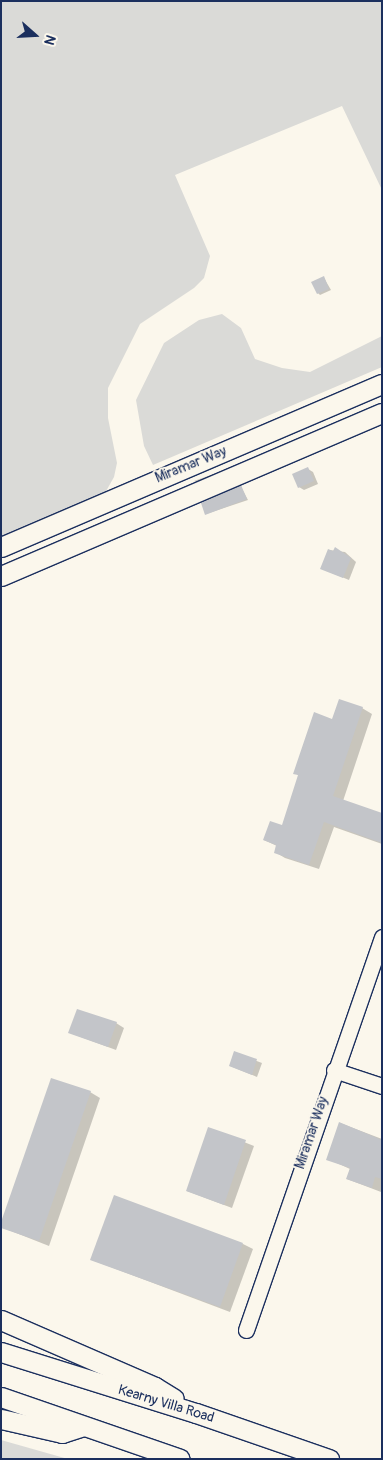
<!DOCTYPE html>
<html>
<head>
<meta charset="utf-8">
<style>
  body { margin:0 }
  #map { position:relative; width:383px; height:1460px; overflow:hidden; background:#fbf7ec; font-family:Pangolin,sans-serif }
  div>[style] { position:absolute }
  [style*='--x'] { left:calc(var(--x)*1px); top:calc(var(--y)*1px); width:calc(var(--w)*1px); rotate:calc(var(--a)*1deg) }
  .green>* { inset:0; background:#dadad7 }
  .shadow>* { inset:0; background:#0003 }
  .building>* { inset:0; background:#c3c5c9 }
  .roads { filter:drop-shadow(1px 0 #1b2f5e) drop-shadow(-1px 0 #1b2f5e) drop-shadow(0 1px #1b2f5e) drop-shadow(0 -1px #1b2f5e) }
  .minor>* { height:15px; margin:-7.5px; padding:0 7.5px; transform-origin:7.5px; border-radius:7.5px; background:#fbf7ec }
  .major>* { height:19px; margin:-9.5px; padding:0 9.5px; transform-origin:9.5px; border-radius:9.5px; background:#fbf7ec }
  span { translate:-50% -50%; white-space:nowrap; text-align:center; line-height:1.15; -webkit-text-stroke:4px #fbf7ec; paint-order:stroke }
  .street-label { font-size:14px; color:#1b2f5e }
  .frame { position:absolute; inset:0; border:2px solid #1b2f5e; pointer-events:none }
  .north { position:absolute; left:10px; top:10px; width:50px; height:50px; -webkit-text-stroke:4px #fbf7ec; paint-order:stroke; rotate:109deg; font-size:14px; font-weight:700; line-height:20px; text-align:center; color:#1b2f5e }
  .north::after { content:''; display:block; margin:auto; width:18px; height:22px; background:#1b2f5e; clip-path:polygon(50% 0,100% 100%,50% 72%,0 100%) }
</style>
</head>
<body>
<div id="map">
  <div class="green">
    <i style="clip-path:polygon(1px 1px,382px 1px,382px 190px,342px 106px,175px 175px,210px 256px,204px 278px,194px 288px,140px 324px,108px 388px,108px 418px,117px 463px,114px 477px,105px 493px,1px 538px)"></i>
    <i style="clip-path:polygon(222px 314px,241px 328px,255px 359px,282px 368px,310px 372px,382px 336px,382px 367px,153px 465px,144px 446px,136px 400px,164px 343px,199px 320px)"></i>
    <i style="clip-path:polygon(1px 1440px,68px 1459px,1px 1459px)"></i>
  </div>
  <div class="shadow">
    <i style="clip-path:polygon(324px 278px,331px 290px,320px 295px,318px 293px)"></i>
    <i style="clip-path:polygon(308px 469px,313px 472px,318px 484px,304px 490px,299px 487px)"></i>
    <i style="clip-path:polygon(222px 471px,196px 482px,194px 481px)"></i>
    <i style="clip-path:polygon(241px 487px,248px 500px,206px 514px)"></i>
    <i style="clip-path:polygon(329px 550px,345px 552px,356px 562px,349px 580px,327px 571px)"></i>
    <i style="clip-path:polygon(362px 708px,372px 714px,343px 801px,382px 815px,382px 844px,334px 827px,319px 869px,285px 858px,275px 852px,277px 846px,264px 840px,283px 827px,300px 776px,295px 773px,333px 720px)"></i>
    <i style="clip-path:polygon(116px 1023px,124px 1028px,116px 1050px,70px 1033px)"></i>
    <i style="clip-path:polygon(235px 1053px,262px 1063px,257px 1077px,230px 1066px)"></i>
    <i style="clip-path:polygon(90px 1092px,100px 1098px,49px 1246px,1px 1227px)"></i>
    <i style="clip-path:polygon(340px 1123px,382px 1139px,381px 1192px,347px 1179px,350px 1169px,328px 1159px)"></i>
    <i style="clip-path:polygon(209px 1128px,254px 1146px,232px 1208px,187px 1191px)"></i>
    <i style="clip-path:polygon(243px 1244px,253px 1249px,230px 1312px,92px 1260px)"></i>
  </div>
  <div class="building">
    <i style="clip-path:polygon(324px 276px,329px 289px,317px 294px,311px 282px)"></i>
    <i style="clip-path:polygon(308px 467px,314px 481px,298px 488px,292px 474px)"></i>
    <i style="clip-path:polygon(241px 485px,247px 499px,205px 515px,201px 503px)"></i>
    <i style="clip-path:polygon(335px 547px,351px 558px,343px 578px,320px 569px,328px 549px,333px 551px)"></i>
    <i style="clip-path:polygon(339px 699px,363px 707px,333px 796px,382px 813px,382px 843px,324px 822px,309px 865px,274px 853px,276px 845px,263px 840px,270px 821px,282px 825px,298px 775px,293px 774px,314px 712px,332px 719px)"></i>
    <i style="clip-path:polygon(77px 1009px,117px 1022px,108px 1047px,68px 1033px)"></i>
    <i style="clip-path:polygon(234px 1051px,257px 1059px,252px 1075px,229px 1066px)"></i>
    <i style="clip-path:polygon(51px 1078px,91px 1091px,39px 1241px,1px 1228px,1px 1222px)"></i>
    <i style="clip-path:polygon(339px 1122px,382px 1140px,382px 1179px,375px 1177px,372px 1188px,346px 1179px,350px 1168px,326px 1160px)"></i>
    <i style="clip-path:polygon(208px 1127px,246px 1140px,224px 1205px,186px 1191px)"></i>
    <i style="clip-path:polygon(114px 1195px,243px 1243px,220px 1307px,90px 1260px)"></i>
  </div>
  <div class="roads">
    <div class="minor">
      <i style="--x:334;--y:1070;--w:51;--a:18.4"></i>
      <i style="--x:246;--y:1330;--w:416;--a:-70.9"></i>
    </div>
    <div class="major">
      <i style="--x:1;--y:547;--w:414;--a:-23.2"></i>
      <i style="--x:1;--y:576;--w:414;--a:-23.2"></i>
      <i style="--x:1;--y:1320;--w:168;--a:23.5"></i>
      <i style="--x:155;--y:1387;--w:22;--a:32"></i>
      <i style="--x:1;--y:1352;--w:204;--a:17.4"></i>
      <i style="--x:196;--y:1413;--w:141;--a:19.1"></i>
      <i style="--x:1;--y:1397;--w:189;--a:19.1"></i>
      <i style="--x:1;--y:1419;--w:63;--a:12.9"></i>
      <i style="--x:62;--y:1433;--w:22;--a:-18"></i>
    </div>
  </div>
  <div class="street-label">
    <span style="left:191px;top:465px;rotate:-22deg">Miramar Way</span>
    <span style="left:312px;top:1133px;rotate:-71deg">Miramar Way</span>
    <span style="left:166px;top:1404px;rotate:17deg">Kearny Villa Road</span>
  </div>
  <div class="frame"></div>
  <div class="north">N</div>
</div>
</body>
</html>
